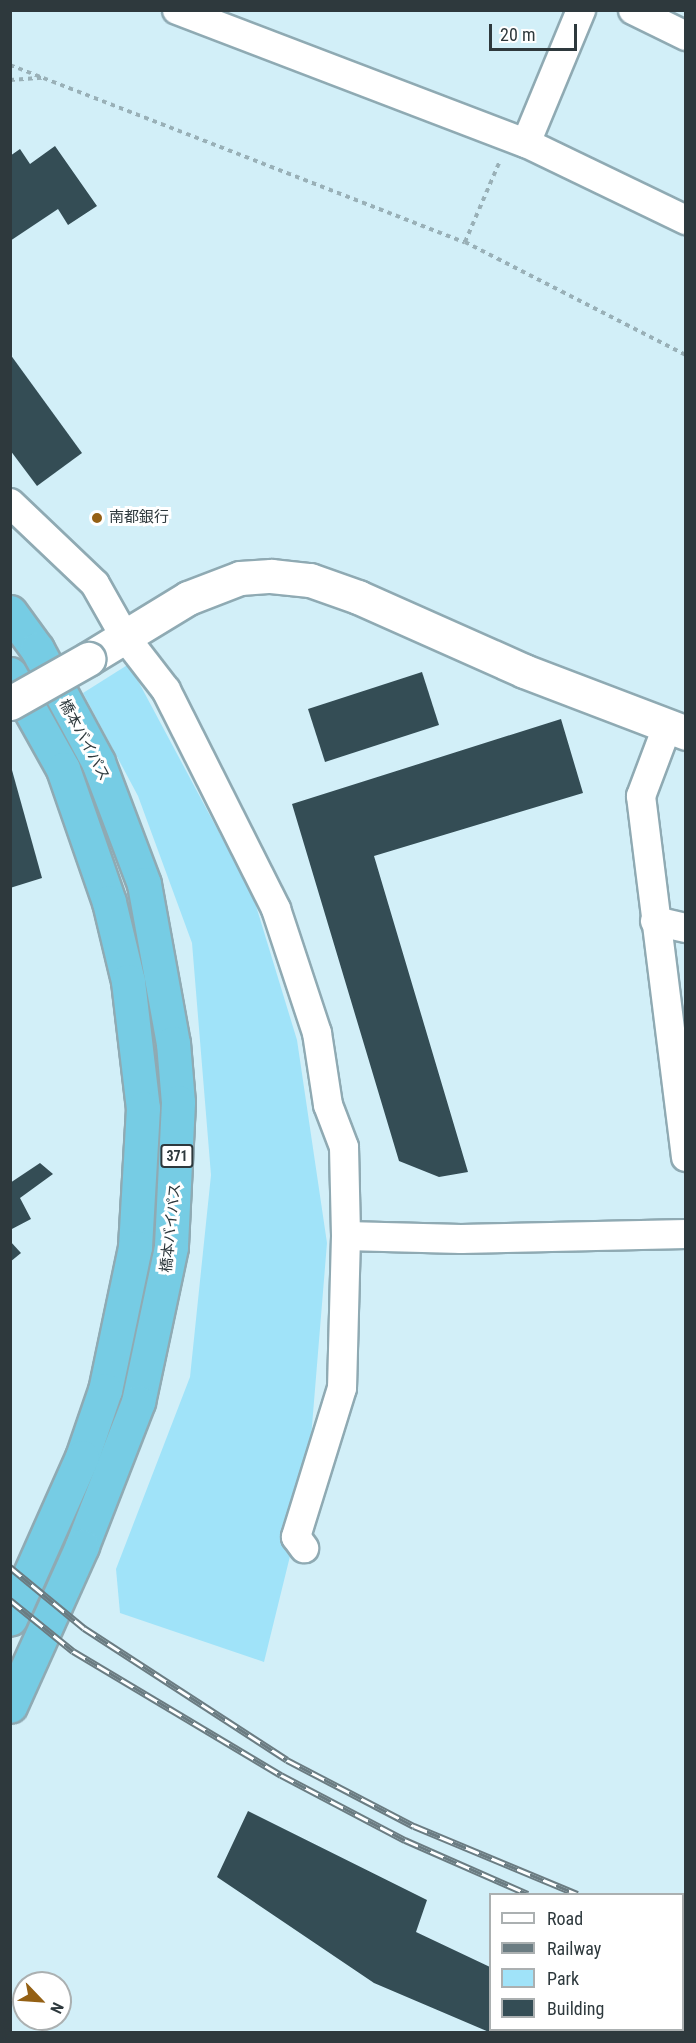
<!DOCTYPE html>
<html>
<head>
<meta charset="utf-8">
<style>
  body { margin:0 }
  #map { position:relative; width:696px; height:2043px; overflow:hidden; background:#d2eff8; font-family:"Roboto Condensed","Noto Sans JP",sans-serif }
  div>[style] { position:absolute }
  [style*='--x'] { left:calc(var(--x)*1px); top:calc(var(--y)*1px); width:calc(var(--w)*1px); rotate:calc(var(--a)*1deg) }
  .green>* { inset:0; background:#a0e3f9 }
  .building>* { inset:0; background:#344d55 }
  .path>* { height:4px; margin-top:-2px; transform-origin:0; background:repeating-linear-gradient(90deg,#99b0b7 0 4.5px,transparent 0 9px) }
  .roads { filter:drop-shadow(2px 0 #8faab3) drop-shadow(-2px 0 #8faab3) drop-shadow(0 2px #8faab3) drop-shadow(0 -2px #8faab3) }
  .minor>* { height:28px; margin:-14px; padding:0 14px; transform-origin:14px; border-radius:14px; background:#fff }
  .tertiary>* { height:33px; margin:-16.5px; padding:0 16.5px; transform-origin:16.5px; border-radius:16.5px; background:#fff }
  .trunk>* { height:33px; margin:-16.5px; padding:0 16.5px; transform-origin:16.5px; border-radius:16.5px; background:#76cce4 }
  .rail>* { height:7px; margin-top:-3.5px; transform-origin:0; background:repeating-linear-gradient(90deg,#fff 0 14px,#6b7c82 0 28px); box-sizing:border-box; border-block:2px solid #6b7c82 }
  .bridges { filter:drop-shadow(2px 0 #8faab3) drop-shadow(-2px 0 #8faab3) drop-shadow(0 2px #8faab3) drop-shadow(0 -2px #8faab3) }
  .tertiary-bridge>* { height:33px; margin:-16.5px; padding:0 16.5px; transform-origin:16.5px; border-radius:16.5px; background:#fff }
  .dots>* { width:16px; height:16px; translate:-50% -50%; box-sizing:border-box; border:3px solid #fff; border-radius:50% }
  span { translate:-50% -50%; white-space:nowrap; text-align:center; line-height:1.15; -webkit-text-stroke:6px #fff; paint-order:stroke }
  .shield-label span { padding:2px 4px; background:#fff; border:2px solid; border-radius:4px; -webkit-text-stroke-width:0 }
  .shield-label { font-size:14px; color:#2e393d; font-weight:700 }
  .poi-label { font-size:15px; color:#2e393d }
  .left { translate:0 -50%; text-align:left }
  .street-label { font-size:15px; color:#2e393d }
  .frame { position:absolute; inset:0; border:12px solid #2e393d; pointer-events:none }
  .legend { position:absolute; left:489px; top:1893px; width:195px; height:138px; box-sizing:border-box; background:#fff; border:2px solid #abb0b1; margin:0; padding:8px 10px; list-style:none; font-size:18px; color:#2e393d }
  .legend li { display:flex; align-items:center; gap:12px; height:30px }
  .legend b { width:30px; border:2px solid #abb0b1 }
  .north { position:absolute; left:12px; top:1971px; width:60px; height:60px; box-sizing:border-box; background:#fff; border:2px solid #abb0b1; border-radius:50%; rotate:115deg; font-size:16px; font-weight:700; line-height:24px; text-align:center; color:#2e393d }
  .north::after { content:''; display:block; margin:auto; width:21px; height:27px; background:#946014; clip-path:polygon(50% 0,100% 100%,50% 72%,0 100%) }
  .scale { position:absolute; left:489px; top:24px; width:88px; height:27px; box-sizing:border-box; border:3px solid #2e393d; border-top:0; padding-left:8px; font-size:18px; line-height:21px; white-space:nowrap; color:#2e393d; -webkit-text-stroke:4px #fff; paint-order:stroke }
</style>
</head>
<body>
<div id="map">
  <div class="green">
    <i style="clip-path:polygon(129px 664px,253px 896px,297px 1040px,327px 1243px,307px 1487px,264px 1662px,120px 1613px,116px 1569px,190px 1377px,211px 1175px,192px 943px,138px 796px,83px 693px)"></i>
  </div>
  <div class="building">
    <i style="clip-path:polygon(55px 146px,97px 206px,68px 225px,58px 209px,10px 241px,10px 156px,20px 149px,30px 164px)"></i>
    <i style="clip-path:polygon(10px 354px,82px 453px,37px 486px,10px 450px)"></i>
    <i style="clip-path:polygon(422px 672px,439px 725px,325px 762px,308px 709px)"></i>
    <i style="clip-path:polygon(561px 719px,583px 793px,374px 856px,468px 1172px,439px 1177px,399px 1161px,292px 804px)"></i>
    <i style="clip-path:polygon(10px 763px,42px 878px,10px 888px)"></i>
    <i style="clip-path:polygon(40px 1163px,53px 1174px,20px 1198px,31px 1219px,10px 1230px,10px 1183px)"></i>
    <i style="clip-path:polygon(10px 1241px,21px 1253px,10px 1262px)"></i>
    <i style="clip-path:polygon(248px 1811px,427px 1900px,416px 1932px,490px 1967px,490px 2030px,631px 2032px,489px 2032px,374px 1983px,217px 1877px)"></i>
  </div>
  <div class="path">
    <i style="--x:10;--y:65;--w:488;--a:21.3"></i>
    <i style="--x:465;--y:242;--w:248;--a:27.1"></i>
    <i style="--x:10;--y:80;--w:32;--a:-4"></i>
    <i style="--x:465;--y:242;--w:86;--a:-66.7"></i>
  </div>
  <div class="roads">
    <div class="minor">
      <i style="--x:177;--y:10;--w:373;--a:20.9"></i>
      <i style="--x:526;--y:143;--w:178;--a:25.7"></i>
      <i style="--x:633;--y:10;--w:59;--a:26.1"></i>
      <i style="--x:526;--y:143;--w:144;--a:-67.5"></i>
      <i style="--x:10;--y:503;--w:117;--a:43.6"></i>
      <i style="--x:95;--y:584;--w:61;--a:60.5"></i>
      <i style="--x:125;--y:637;--w:67;--a:52.3"></i>
      <i style="--x:166;--y:690;--w:245;--a:63.3"></i>
      <i style="--x:276;--y:909;--w:131;--a:71.7"></i>
      <i style="--x:317;--y:1033;--w:73;--a:81.3"></i>
      <i style="--x:328;--y:1105;--w:45;--a:69.1"></i>
      <i style="--x:344;--y:1147;--w:89;--a:88.7"></i>
      <i style="--x:346;--y:1236;--w:152;--a:91.5"></i>
      <i style="--x:342;--y:1388;--w:156;--a:107.2"></i>
      <i style="--x:296;--y:1537;--w:14;--a:54"></i>
      <i style="--x:667;--y:727;--w:74;--a:110.6"></i>
      <i style="--x:641;--y:796;--w:364;--a:82.9"></i>
      <i style="--x:655;--y:921;--w:32;--a:13"></i>
      <i style="--x:346;--y:1236;--w:115;--a:1.5"></i>
      <i style="--x:461;--y:1239;--w:225;--a:-1.3"></i>
    </div>
    <div class="tertiary">
      <i style="--x:88;--y:659;--w:117;--a:-31.4"></i>
      <i style="--x:188;--y:598;--w:56;--a:-21"></i>
      <i style="--x:240;--y:578;--w:31;--a:-4"></i>
      <i style="--x:271;--y:576;--w:39;--a:6"></i>
      <i style="--x:310;--y:580;--w:51;--a:19.5"></i>
      <i style="--x:358;--y:597;--w:182;--a:24"></i>
      <i style="--x:524;--y:671;--w:173;--a:20.9"></i>
    </div>
    <div class="trunk">
      <i style="--x:10;--y:612;--w:46;--a:53.9"></i>
      <i style="--x:37;--y:649;--w:128;--a:61.6"></i>
      <i style="--x:98;--y:762;--w:130;--a:69.3"></i>
      <i style="--x:144;--y:884;--w:162;--a:79.7"></i>
      <i style="--x:173;--y:1043;--w:59;--a:85.2"></i>
      <i style="--x:178;--y:1102;--w:145;--a:92.8"></i>
      <i style="--x:171;--y:1247;--w:158;--a:102"></i>
      <i style="--x:138;--y:1402;--w:155;--a:111.3"></i>
      <i style="--x:82;--y:1546;--w:175;--a:114.2"></i>
      <i style="--x:10;--y:674;--w:109;--a:60.8"></i>
      <i style="--x:63;--y:769;--w:141;--a:70.9"></i>
      <i style="--x:109;--y:902;--w:81;--a:76.5"></i>
      <i style="--x:128;--y:981;--w:128;--a:83.3"></i>
      <i style="--x:143;--y:1108;--w:139;--a:93.3"></i>
      <i style="--x:135;--y:1247;--w:146;--a:101.8"></i>
      <i style="--x:105;--y:1390;--w:71;--a:108.9"></i>
      <i style="--x:82;--y:1457;--w:177;--a:114"></i>
    </div>
  </div>
  <div class="rail">
    <i style="--x:10;--y:1567;--w:96;--a:39.5"></i>
    <i style="--x:84;--y:1628;--w:242;--a:33"></i>
    <i style="--x:287;--y:1760;--w:143;--a:27.5"></i>
    <i style="--x:414;--y:1826;--w:177;--a:22.6"></i>
    <i style="--x:10;--y:1600;--w:81;--a:39"></i>
    <i style="--x:73;--y:1651;--w:242;--a:30.8"></i>
    <i style="--x:281;--y:1775;--w:140;--a:27.7"></i>
    <i style="--x:405;--y:1840;--w:134;--a:23.7"></i>
    <i style="--x:682;--y:1930;--w:4;--a:0"></i>
    <i style="--x:682;--y:1946;--w:4;--a:14"></i>
  </div>
  <div class="bridges">
    <div class="tertiary-bridge">
      <i style="--x:10;--y:703;--w:90;--a:-29.4"></i>
    </div>
  </div>
  <div class="dots">
    <i style="left:97px;top:518px;background:#946014"></i>
  </div>
  <div class="shield-label">
    <span style="left:177px;top:1156px">371</span>
  </div>
  <div class="poi-label">
    <span class="left" style="left:109px;top:518px">南都銀行</span>
  </div>
  <div class="street-label">
    <span style="left:84px;top:740px;rotate:62deg">橋本バイパス</span>
    <span style="left:171px;top:1228px;rotate:-84deg">橋本バイパス</span>
  </div>
  <div class="frame"></div>
  <ul class="legend">
  <li><b style="height:8px;background:#fff"></b>Road</li>
  <li><b style="height:8px;background:#6b7c82"></b>Railway</li>
  <li><b style="height:16px;background:#a0e3f9"></b>Park</li>
  <li><b style="height:16px;background:#344d55"></b>Building</li>
  </ul>
  <div class="north">N</div>
  <div class="scale">20 m</div>
</div>
</body>
</html>
